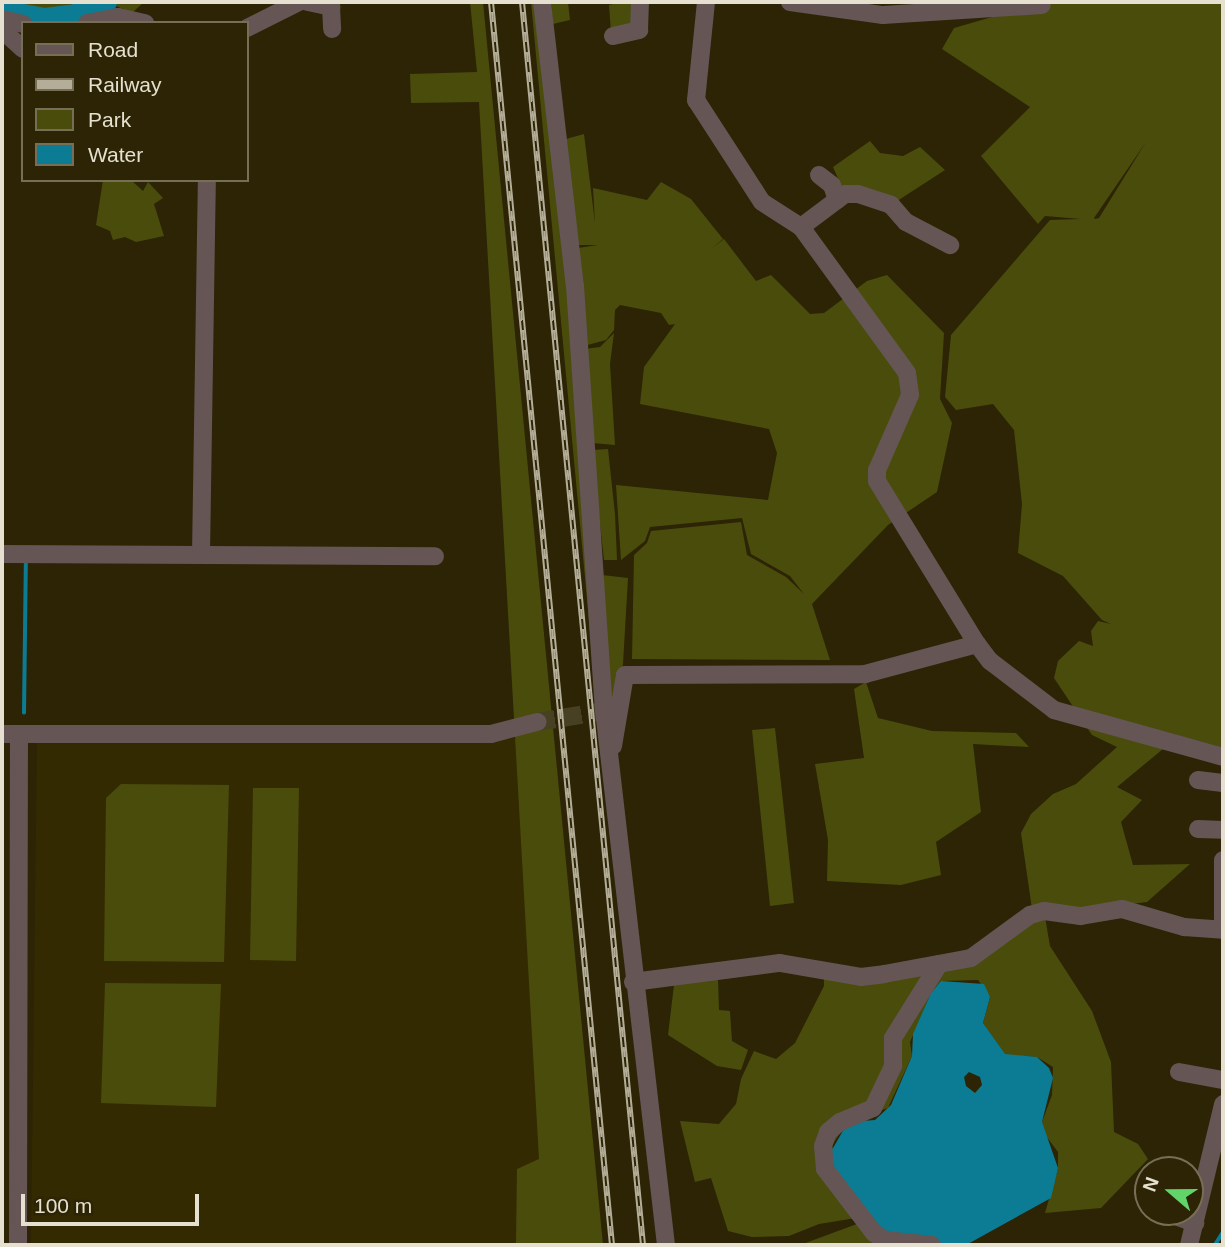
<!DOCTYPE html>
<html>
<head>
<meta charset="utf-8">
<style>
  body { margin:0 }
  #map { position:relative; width:1225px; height:1247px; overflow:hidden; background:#2c2405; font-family:Helvetica,sans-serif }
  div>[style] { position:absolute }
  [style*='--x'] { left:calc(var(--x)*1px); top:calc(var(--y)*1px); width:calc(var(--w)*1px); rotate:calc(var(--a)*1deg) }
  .built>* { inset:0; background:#342a02 }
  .green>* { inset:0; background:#4a4c0c }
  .water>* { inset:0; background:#0c7c95 }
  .stream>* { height:3.5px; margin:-1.75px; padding:0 1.75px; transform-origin:1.75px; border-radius:1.75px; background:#0c7c95 }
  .river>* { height:21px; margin:-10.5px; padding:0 10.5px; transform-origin:10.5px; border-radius:10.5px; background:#0c7c95 }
  .minor-tunnel>* { height:18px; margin-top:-9px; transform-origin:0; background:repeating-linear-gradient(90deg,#484023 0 18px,transparent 0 27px) }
  .minor>* { height:18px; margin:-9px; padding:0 9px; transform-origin:9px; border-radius:9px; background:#655554 }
  .rail>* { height:6px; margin-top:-3px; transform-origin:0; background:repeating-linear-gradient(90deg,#2c2405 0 10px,#b4ae99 0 20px); box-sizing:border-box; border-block:2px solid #b4ae99 }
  span { translate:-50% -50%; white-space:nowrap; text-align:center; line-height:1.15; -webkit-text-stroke:5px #2c2405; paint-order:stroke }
  .frame { position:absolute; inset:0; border:4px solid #e5e0cf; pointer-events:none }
  .legend { position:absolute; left:21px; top:21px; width:228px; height:161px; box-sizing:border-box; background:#2c2405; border:2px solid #766f56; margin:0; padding:9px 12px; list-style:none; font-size:21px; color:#e5e0cf }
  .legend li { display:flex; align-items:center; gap:14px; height:35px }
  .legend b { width:35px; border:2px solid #766f56 }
  .north { position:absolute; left:1134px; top:1156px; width:70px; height:70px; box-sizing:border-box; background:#2c2405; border:2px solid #766f56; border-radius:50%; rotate:290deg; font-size:19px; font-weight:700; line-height:28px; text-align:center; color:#e5e0cf }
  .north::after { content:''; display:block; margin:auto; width:24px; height:32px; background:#61d46a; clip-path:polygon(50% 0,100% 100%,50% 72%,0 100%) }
  .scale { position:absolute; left:21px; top:1194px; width:178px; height:32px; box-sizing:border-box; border:4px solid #e5e0cf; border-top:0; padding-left:9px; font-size:21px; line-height:24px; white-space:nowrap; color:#e5e0cf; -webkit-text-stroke:5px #2c2405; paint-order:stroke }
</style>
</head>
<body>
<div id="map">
  <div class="built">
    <i style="clip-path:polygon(532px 738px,579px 1245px,31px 1245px,37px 743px)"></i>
  </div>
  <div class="green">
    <i style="clip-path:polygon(2px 2px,144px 2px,132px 13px,114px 5px,67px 23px,2px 15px)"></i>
    <i style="clip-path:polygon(470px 2px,483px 2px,603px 1245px,516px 1245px,517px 1169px,539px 1159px,479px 102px,411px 103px,410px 74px,477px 72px)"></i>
    <i style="clip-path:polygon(531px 2px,544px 2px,566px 223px,597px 706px)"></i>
    <i style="clip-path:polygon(551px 2px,568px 2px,570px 20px,553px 24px)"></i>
    <i style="clip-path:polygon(621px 2px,636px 2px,636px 28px,611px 32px,609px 5px)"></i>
    <i style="clip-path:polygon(evenodd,1044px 2px,1223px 2px,1221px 747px,1129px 722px,1169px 744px,1117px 787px,1142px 800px,1121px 822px,1133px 865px,1190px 864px,1147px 902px,1083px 910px,1032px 909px,1021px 833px,1031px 814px,1053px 794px,1076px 784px,1117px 747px,1092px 735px,1054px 678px,1058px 661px,1079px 641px,1093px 646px,1091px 631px,1098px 621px,1111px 624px,1102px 620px,1063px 576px,1018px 553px,1022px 504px,1014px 430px,993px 404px,956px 410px,945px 397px,951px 335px,1050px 220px,1081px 219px,1045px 216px,1038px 224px,981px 156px,1030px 107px,942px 49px,954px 28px,1044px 2px,1146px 142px,1099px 218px,1095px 219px,1094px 218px,1146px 142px)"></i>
    <i style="clip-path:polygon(584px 134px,595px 223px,593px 188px,647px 200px,661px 182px,691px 199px,723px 239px,711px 249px,724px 239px,756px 281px,771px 275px,810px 314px,824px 313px,867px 281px,887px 275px,944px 333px,940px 399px,952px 423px,937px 492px,888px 525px,812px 604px,830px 660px,632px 659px,634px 555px,647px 543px,651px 531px,741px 522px,747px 555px,786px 577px,804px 594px,790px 576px,751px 554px,742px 518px,650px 527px,645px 541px,621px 560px,616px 485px,768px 500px,777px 453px,769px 429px,640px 404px,644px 367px,675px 324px,669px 325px,661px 313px,620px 305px,615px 310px,614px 330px,606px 340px,584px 346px,578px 248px,598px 245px,576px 245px,566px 139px)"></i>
    <i style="clip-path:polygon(870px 141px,880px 153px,903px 156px,920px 147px,945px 170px,891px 205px,845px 194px,833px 167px)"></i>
    <i style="clip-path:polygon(103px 180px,131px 180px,143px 191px,148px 182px,163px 198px,154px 204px,164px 236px,136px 242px,125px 237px,113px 240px,110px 231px,96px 225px)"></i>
    <i style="clip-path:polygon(614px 333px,610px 364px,615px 445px,592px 443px,585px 349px,600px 347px)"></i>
    <i style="clip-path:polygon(608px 449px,615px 514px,617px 560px,604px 560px,592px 450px)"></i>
    <i style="clip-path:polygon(602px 575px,628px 578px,623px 664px,615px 699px,609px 700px)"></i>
    <i style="clip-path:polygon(866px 682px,878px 718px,932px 731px,1016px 733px,1029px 747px,973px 744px,981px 812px,936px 842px,941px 875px,901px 885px,827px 881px,828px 840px,815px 764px,864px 758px,854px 689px)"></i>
    <i style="clip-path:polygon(775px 728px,794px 903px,770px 906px,752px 730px)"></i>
    <i style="clip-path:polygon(121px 784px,229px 785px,224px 962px,104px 961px,106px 798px)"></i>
    <i style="clip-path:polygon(253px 788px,299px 788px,296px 961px,250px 960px)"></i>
    <i style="clip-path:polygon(1044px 911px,1050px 946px,1092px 1011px,1111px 1062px,1114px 1132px,1138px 1144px,1148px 1159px,1101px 1208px,1045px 1213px,1058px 1168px,1058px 1152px,1043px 1132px,1042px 1122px,1052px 1095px,1053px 1067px,1037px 1057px,1005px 1055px,983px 1023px,990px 997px,978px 980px,941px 981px,931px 993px,910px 1042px,912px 1056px,888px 1108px,847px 1123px,832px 1145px,856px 1218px,819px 1224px,789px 1236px,752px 1237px,728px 1231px,711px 1178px,695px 1182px,680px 1121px,719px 1124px,736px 1104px,741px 1079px,754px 1051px,776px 1059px,795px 1043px,824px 986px,824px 975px,950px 963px)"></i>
    <i style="clip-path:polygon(718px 979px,719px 1010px,730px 1011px,732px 1041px,748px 1050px,741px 1070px,717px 1066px,668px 1035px,674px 985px)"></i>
    <i style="clip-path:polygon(105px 983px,221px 984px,216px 1107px,101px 1103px)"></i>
    <i style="clip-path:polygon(865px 1221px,914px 1245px,800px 1245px)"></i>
  </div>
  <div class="water">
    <i style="clip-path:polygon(evenodd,941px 981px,984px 984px,990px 997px,983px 1023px,1005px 1054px,1037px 1057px,1049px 1068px,1053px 1078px,1042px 1122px,1058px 1168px,1051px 1198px,966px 1245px,944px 1245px,874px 1230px,835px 1172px,829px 1155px,848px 1122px,875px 1120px,891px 1105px,912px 1056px,913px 1034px,931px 993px,941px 981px,969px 1072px,980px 1077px,982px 1085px,975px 1093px,966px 1086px,964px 1077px,969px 1072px)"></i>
  </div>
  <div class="stream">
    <i style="--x:2;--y:271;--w:228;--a:-90"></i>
    <i style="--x:2;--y:290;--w:257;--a:90"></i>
    <i style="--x:24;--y:713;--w:154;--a:-89.3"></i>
    <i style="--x:1215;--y:1245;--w:15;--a:-58"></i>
  </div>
  <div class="river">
    <i style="--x:2;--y:10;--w:43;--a:10.8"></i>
    <i style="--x:44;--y:18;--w:31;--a:-7"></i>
    <i style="--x:75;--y:14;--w:33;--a:-21"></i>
  </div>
  <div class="minor-tunnel">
    <i style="--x:537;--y:722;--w:80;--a:-9.3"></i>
  </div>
  <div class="minor">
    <i style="--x:308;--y:2;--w:24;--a:12"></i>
    <i style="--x:331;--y:7;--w:22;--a:87"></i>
    <i style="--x:542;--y:2;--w:286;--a:83.4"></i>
    <i style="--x:575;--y:286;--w:425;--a:86.1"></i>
    <i style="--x:604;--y:710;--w:539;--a:83.39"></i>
    <i style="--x:706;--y:2;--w:99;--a:95.8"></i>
    <i style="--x:696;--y:100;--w:121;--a:57.1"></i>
    <i style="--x:762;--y:202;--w:46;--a:32.7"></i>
    <i style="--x:801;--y:227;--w:180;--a:54"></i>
    <i style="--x:907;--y:373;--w:22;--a:82"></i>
    <i style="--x:910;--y:395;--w:82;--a:113.7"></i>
    <i style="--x:877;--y:470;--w:11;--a:90"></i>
    <i style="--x:877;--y:481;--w:191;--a:58.5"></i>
    <i style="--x:977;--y:644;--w:21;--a:53"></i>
    <i style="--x:990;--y:661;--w:81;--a:37.4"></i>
    <i style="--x:1054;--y:710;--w:175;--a:15.5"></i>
    <i style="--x:790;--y:2;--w:94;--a:8"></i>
    <i style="--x:883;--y:15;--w:159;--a:-3.6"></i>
    <i style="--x:2;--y:19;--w:22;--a:13"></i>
    <i style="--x:87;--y:23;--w:32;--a:-11"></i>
    <i style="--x:118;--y:17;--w:28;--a:13"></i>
    <i style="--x:247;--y:28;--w:58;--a:-26.6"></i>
    <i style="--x:2;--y:30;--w:28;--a:42"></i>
    <i style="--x:613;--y:36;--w:27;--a:-13"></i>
    <i style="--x:639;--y:30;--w:28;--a:-88"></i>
    <i style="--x:819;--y:175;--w:16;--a:38"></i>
    <i style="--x:832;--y:185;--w:16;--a:72"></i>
    <i style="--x:801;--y:227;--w:55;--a:-36.9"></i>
    <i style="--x:845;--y:194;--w:13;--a:0"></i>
    <i style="--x:858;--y:194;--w:35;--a:18"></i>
    <i style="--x:891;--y:205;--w:23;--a:49"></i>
    <i style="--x:906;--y:222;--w:50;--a:27.6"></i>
    <i style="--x:2;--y:554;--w:433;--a:0.3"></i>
    <i style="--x:201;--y:554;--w:374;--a:-89.1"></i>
    <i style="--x:2;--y:734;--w:489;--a:0"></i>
    <i style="--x:491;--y:734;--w:48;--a:-14.6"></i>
    <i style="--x:613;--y:746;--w:72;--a:-80.4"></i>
    <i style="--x:625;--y:675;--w:240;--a:-0.2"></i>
    <i style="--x:865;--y:674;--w:116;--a:-15"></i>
    <i style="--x:1198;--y:780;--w:25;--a:7"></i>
    <i style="--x:1198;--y:829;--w:25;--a:2"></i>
    <i style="--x:1223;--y:860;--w:70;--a:90"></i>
    <i style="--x:633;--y:982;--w:148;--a:-7.4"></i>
    <i style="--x:780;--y:963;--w:82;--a:9.8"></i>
    <i style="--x:861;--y:977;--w:23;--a:-7"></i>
    <i style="--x:884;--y:974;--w:88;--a:-10.4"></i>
    <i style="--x:971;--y:958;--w:73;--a:-36.1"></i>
    <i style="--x:1030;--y:915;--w:15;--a:-16"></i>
    <i style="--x:1044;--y:911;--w:37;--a:8"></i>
    <i style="--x:1081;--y:916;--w:42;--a:-9.7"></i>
    <i style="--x:1122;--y:909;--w:65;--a:16.2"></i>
    <i style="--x:1184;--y:927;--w:39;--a:4"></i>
    <i style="--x:1179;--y:1072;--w:45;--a:10.3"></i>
    <i style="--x:1170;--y:1214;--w:27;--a:20"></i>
    <i style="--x:18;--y:1245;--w:511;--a:-89.89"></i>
    <i style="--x:932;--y:1245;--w:47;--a:-173.9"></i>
    <i style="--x:885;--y:1240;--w:13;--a:-148"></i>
    <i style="--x:874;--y:1233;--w:81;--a:-127.4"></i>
    <i style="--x:825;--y:1169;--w:23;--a:-95"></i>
    <i style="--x:823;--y:1146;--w:15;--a:-70"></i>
    <i style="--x:828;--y:1132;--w:16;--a:-40"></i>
    <i style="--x:840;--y:1122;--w:36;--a:-23"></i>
    <i style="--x:873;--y:1108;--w:47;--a:-64.5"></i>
    <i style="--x:893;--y:1066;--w:28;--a:-90"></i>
    <i style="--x:893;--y:1038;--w:87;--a:-58.1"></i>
    <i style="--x:1189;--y:1245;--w:145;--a:-76.4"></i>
  </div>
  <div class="rail">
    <i style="--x:491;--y:2;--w:1249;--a:84.44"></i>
    <i style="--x:522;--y:2;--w:1249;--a:84.44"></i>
  </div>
  <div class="frame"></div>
  <ul class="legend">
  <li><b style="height:9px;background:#655554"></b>Road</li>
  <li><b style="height:9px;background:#b4ae99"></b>Railway</li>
  <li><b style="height:19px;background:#4a4c0c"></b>Park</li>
  <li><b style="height:19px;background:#0c7c95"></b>Water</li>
  </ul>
  <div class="north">N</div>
  <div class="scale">100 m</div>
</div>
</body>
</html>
